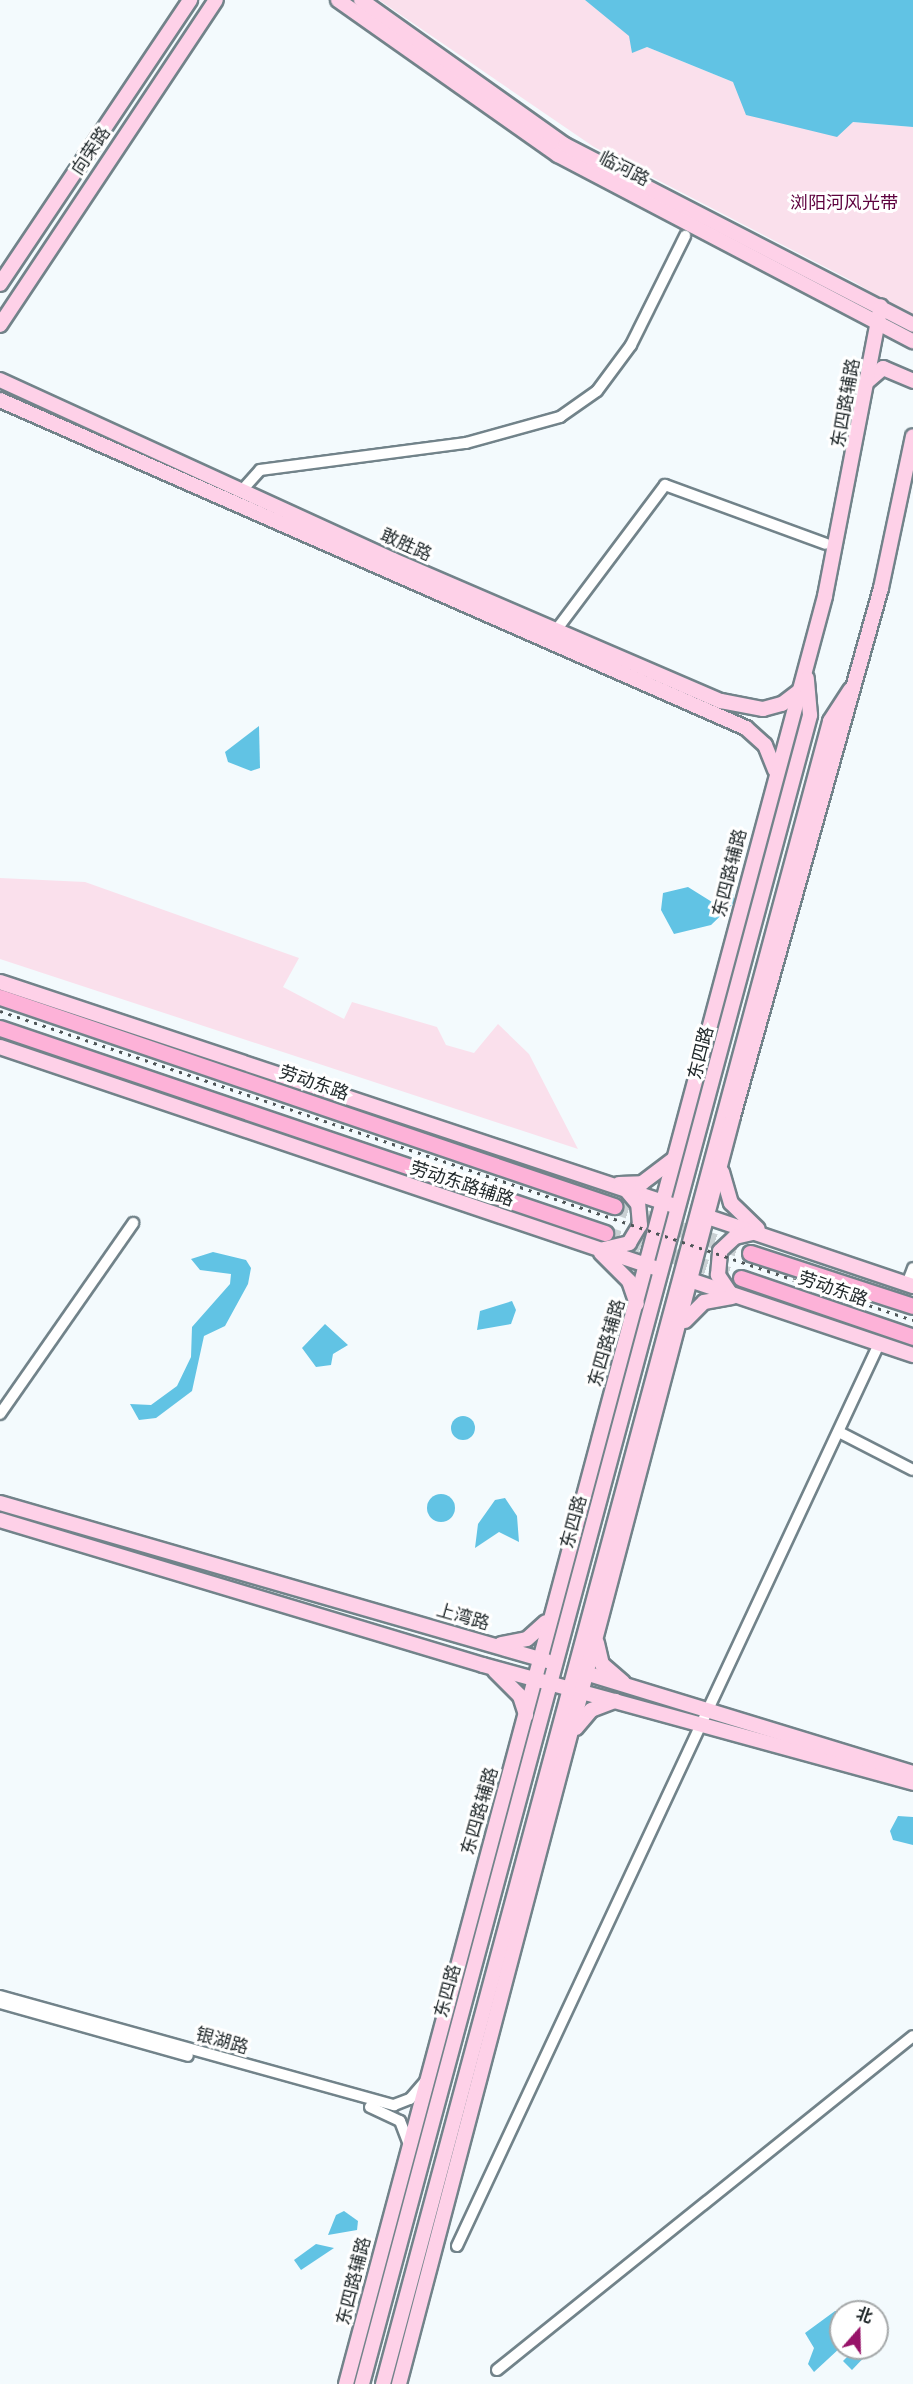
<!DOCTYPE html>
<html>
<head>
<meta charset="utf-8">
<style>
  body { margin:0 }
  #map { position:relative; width:913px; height:2384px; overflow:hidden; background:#f3fafd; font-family:"IBM Plex Sans","Noto Sans SC",sans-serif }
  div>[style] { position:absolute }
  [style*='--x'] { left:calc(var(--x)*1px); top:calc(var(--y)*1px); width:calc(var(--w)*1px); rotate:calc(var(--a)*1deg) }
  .green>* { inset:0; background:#fae0ec }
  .water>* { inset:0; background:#61c3e4 }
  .round { border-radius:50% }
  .highway-tunnel>* { height:15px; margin-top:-7.5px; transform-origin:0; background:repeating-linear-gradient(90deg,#c9d0d3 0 15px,transparent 0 23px) }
  .roads { filter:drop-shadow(2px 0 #72838a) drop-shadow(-2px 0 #72838a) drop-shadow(0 2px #72838a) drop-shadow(0 -2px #72838a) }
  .minor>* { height:10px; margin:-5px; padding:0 5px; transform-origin:5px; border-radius:5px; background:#fff }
  .major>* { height:14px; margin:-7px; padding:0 7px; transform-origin:7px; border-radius:7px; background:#fed1e8 }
  .highway>* { height:15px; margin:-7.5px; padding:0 7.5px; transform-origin:7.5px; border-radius:7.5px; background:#fdb2d8 }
  .rail>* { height:3px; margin-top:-1.5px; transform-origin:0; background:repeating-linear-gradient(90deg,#4e5658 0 3px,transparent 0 9px) }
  span { translate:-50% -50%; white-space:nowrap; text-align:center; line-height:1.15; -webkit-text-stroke:6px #fff; paint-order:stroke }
  .street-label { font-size:18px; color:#21292b }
  .park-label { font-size:18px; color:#5d013e }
  .north { position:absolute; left:829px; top:2300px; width:60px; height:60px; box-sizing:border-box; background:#fff; border:2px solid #a6a9aa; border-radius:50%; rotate:20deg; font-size:16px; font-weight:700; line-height:24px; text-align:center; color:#21292b }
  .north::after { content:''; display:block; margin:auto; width:21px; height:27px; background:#971369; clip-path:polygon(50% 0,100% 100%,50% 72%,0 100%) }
</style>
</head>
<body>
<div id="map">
  <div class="green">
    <i style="clip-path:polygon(379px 0,585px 0,647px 47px,733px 82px,853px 122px,913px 127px,913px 318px,856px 283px,594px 147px)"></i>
    <i style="clip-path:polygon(0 878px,85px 882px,299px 958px,283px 987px,344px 1019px,352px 1002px,437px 1027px,446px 1045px,474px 1053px,498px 1024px,529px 1054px,578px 1149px,0 959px)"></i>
  </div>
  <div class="water">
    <i style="clip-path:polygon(585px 0,913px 0,913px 127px,853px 122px,837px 137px,746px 115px,733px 82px,647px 47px,632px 53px,629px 36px)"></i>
    <i style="clip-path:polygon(259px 726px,260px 768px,251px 771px,228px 762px,225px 752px)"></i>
    <i style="clip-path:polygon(688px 887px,712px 902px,733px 894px,735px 902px,711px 925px,674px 934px,661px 910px,663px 893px)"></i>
    <i style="clip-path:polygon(213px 1252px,246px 1260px,251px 1268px,248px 1284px,225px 1326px,204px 1336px,192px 1391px,156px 1418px,139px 1420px,130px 1404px,151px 1405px,177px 1386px,191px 1357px,192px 1327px,230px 1284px,231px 1274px,200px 1270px,191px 1259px)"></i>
    <i style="clip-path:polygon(512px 1301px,516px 1310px,511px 1324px,477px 1330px,480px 1311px)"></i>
    <i style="clip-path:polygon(325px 1324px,348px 1345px,333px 1354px,331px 1365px,316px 1367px,302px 1348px)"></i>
    <i class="round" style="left:451px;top:1416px;width:24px;height:24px"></i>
    <i class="round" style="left:427px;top:1494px;width:28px;height:28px"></i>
    <i style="clip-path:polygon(505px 1498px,517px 1516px,519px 1542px,499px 1532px,475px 1548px,478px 1524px,495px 1500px)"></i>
    <i style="clip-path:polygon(898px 1816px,913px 1817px,913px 1845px,893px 1840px,890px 1831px)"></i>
    <i style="clip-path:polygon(344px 2211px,358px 2221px,357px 2230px,328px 2235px,336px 2215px)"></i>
    <i style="clip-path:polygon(316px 2244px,334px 2248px,301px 2270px,294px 2260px)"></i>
    <i style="clip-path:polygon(835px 2311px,850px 2312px,841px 2312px,841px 2347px,814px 2372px,808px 2364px,814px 2348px,805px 2333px)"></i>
    <i style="clip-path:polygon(849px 2348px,871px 2348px,871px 2350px,852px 2370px,843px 2361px,851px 2353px)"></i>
  </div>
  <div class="highway-tunnel">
    <i style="--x:614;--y:1206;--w:144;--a:19.1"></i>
    <i style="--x:605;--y:1233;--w:143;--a:18.3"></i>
  </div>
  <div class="roads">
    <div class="minor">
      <i style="--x:244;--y:488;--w:24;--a:-48"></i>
      <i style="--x:260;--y:470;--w:208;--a:-7.5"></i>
      <i style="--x:466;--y:443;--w:98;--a:-15.5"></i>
      <i style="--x:560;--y:417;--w:45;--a:-35.1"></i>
      <i style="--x:597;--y:391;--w:57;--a:-53.5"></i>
      <i style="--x:631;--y:345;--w:122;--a:-63.6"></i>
      <i style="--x:557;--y:629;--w:180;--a:-53.1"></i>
      <i style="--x:665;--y:485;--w:171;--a:20.1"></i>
      <i style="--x:907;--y:1284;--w:17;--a:-69"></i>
      <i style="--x:0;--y:1414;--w:233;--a:-55.1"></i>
      <i style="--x:839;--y:1432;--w:83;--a:27.2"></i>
      <i style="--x:0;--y:1996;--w:409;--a:15.5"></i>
      <i style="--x:394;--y:2105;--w:17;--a:-21"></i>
      <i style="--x:410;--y:2099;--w:23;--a:-49"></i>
      <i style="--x:0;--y:2003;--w:195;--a:15.7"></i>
      <i style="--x:370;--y:2107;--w:33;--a:25"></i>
      <i style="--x:400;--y:2121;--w:25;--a:69"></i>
      <i style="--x:457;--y:2246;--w:996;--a:-64.93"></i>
      <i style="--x:497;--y:2370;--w:533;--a:-38.76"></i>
    </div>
    <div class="major">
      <i style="--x:338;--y:0;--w:269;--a:35.2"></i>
      <i style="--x:558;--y:155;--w:401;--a:27.7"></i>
      <i style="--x:361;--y:0;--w:250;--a:35.4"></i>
      <i style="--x:565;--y:145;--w:392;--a:27.3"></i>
      <i style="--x:0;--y:284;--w:342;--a:-56.2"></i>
      <i style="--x:0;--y:325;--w:390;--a:-56.4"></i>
      <i style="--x:0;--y:380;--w:432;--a:24.6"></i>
      <i style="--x:393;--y:560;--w:357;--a:23.3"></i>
      <i style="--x:721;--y:701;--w:43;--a:10.8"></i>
      <i style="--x:763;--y:709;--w:20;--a:-15"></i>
      <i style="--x:782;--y:704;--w:21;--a:-37"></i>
      <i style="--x:868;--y:381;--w:20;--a:-41"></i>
      <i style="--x:883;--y:368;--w:33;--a:23"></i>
      <i style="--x:0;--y:400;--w:815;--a:23.73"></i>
      <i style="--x:746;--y:728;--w:25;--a:42"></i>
      <i style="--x:765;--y:745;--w:27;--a:68"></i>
      <i style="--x:0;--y:982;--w:708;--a:18.36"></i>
      <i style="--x:0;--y:1047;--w:691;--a:18.64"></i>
      <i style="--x:722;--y:1172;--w:32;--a:74"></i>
      <i style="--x:731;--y:1203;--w:37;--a:44"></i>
      <i style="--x:619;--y:1184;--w:23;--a:-2"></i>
      <i style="--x:642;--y:1183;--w:38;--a:-37"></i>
      <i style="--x:699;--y:1214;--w:226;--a:18.6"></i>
      <i style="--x:604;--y:1249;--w:26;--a:-13"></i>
      <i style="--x:629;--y:1243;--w:21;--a:-59"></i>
      <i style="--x:640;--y:1225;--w:21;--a:-95"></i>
      <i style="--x:638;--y:1204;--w:17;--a:-130"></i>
      <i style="--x:601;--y:1253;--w:40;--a:45"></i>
      <i style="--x:629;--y:1281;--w:24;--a:71"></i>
      <i style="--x:684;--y:1278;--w:242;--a:18.6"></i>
      <i style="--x:730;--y:1293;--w:22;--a:-124"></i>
      <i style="--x:718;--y:1275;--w:24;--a:-85"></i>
      <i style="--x:720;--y:1251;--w:21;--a:-43"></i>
      <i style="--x:735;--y:1237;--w:18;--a:-13"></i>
      <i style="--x:685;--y:1321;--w:27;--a:-45"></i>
      <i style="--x:704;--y:1302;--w:28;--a:-10"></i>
      <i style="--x:0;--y:1503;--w:569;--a:16.11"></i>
      <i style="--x:0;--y:1520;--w:504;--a:16.71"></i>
      <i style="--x:483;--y:1665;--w:446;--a:15.3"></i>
      <i style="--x:597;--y:1643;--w:22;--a:77"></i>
      <i style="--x:602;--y:1664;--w:28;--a:41"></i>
      <i style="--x:501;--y:1644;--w:26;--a:-11"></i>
      <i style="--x:527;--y:1639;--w:25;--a:-42"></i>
      <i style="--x:495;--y:1671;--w:35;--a:45"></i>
      <i style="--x:520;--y:1696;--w:20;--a:72"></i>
      <i style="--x:579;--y:1671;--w:349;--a:17"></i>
      <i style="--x:576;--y:1728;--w:23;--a:-50"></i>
      <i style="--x:591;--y:1710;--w:26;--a:-21"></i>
      <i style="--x:346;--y:2384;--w:1851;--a:-75"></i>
      <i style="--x:825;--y:596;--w:295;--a:-79.1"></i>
      <i style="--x:362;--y:2384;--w:1728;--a:-74.97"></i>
      <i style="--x:810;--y:715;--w:37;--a:-95"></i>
      <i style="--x:383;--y:2384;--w:1722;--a:-74.95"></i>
      <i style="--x:830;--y:721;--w:37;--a:-57"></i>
      <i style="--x:399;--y:2384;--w:1311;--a:-75.24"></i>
      <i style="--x:733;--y:1116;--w:548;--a:-74.34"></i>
      <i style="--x:881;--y:588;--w:155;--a:-78.1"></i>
    </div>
    <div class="highway">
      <i style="--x:0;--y:997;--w:649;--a:18.8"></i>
      <i style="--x:0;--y:1028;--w:639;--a:18.72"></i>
      <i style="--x:750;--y:1253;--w:171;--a:18"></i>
      <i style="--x:741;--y:1278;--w:182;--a:18.9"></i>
    </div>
  </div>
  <div class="rail">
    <i style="--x:0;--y:1011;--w:964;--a:18.7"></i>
  </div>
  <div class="street-label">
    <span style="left:91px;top:151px;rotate:-56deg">向荣路</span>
    <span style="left:624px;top:169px;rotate:27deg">临河路</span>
    <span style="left:846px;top:403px;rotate:-80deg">东四路辅路</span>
    <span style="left:406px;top:545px;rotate:24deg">敢胜路</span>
    <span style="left:730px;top:873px;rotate:-76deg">东四路辅路</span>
    <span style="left:701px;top:1053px;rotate:-76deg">东四路</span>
    <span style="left:314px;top:1083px;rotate:19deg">劳动东路</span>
    <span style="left:462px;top:1184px;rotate:18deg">劳动东路辅路</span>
    <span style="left:833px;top:1289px;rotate:19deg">劳动东路</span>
    <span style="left:607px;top:1343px;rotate:-74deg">东四路辅路</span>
    <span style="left:574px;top:1522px;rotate:-75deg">东四路</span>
    <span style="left:463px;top:1617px;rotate:16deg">上湾路</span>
    <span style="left:480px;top:1811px;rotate:-74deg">东四路辅路</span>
    <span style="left:448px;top:1991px;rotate:-75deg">东四路</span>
    <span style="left:222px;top:2041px;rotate:16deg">银湖路</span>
    <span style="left:354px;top:2281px;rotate:-76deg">东四路辅路</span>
  </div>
  <div class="park-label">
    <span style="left:844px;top:203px">浏阳河风光带</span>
  </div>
  <div class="north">北</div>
</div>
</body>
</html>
